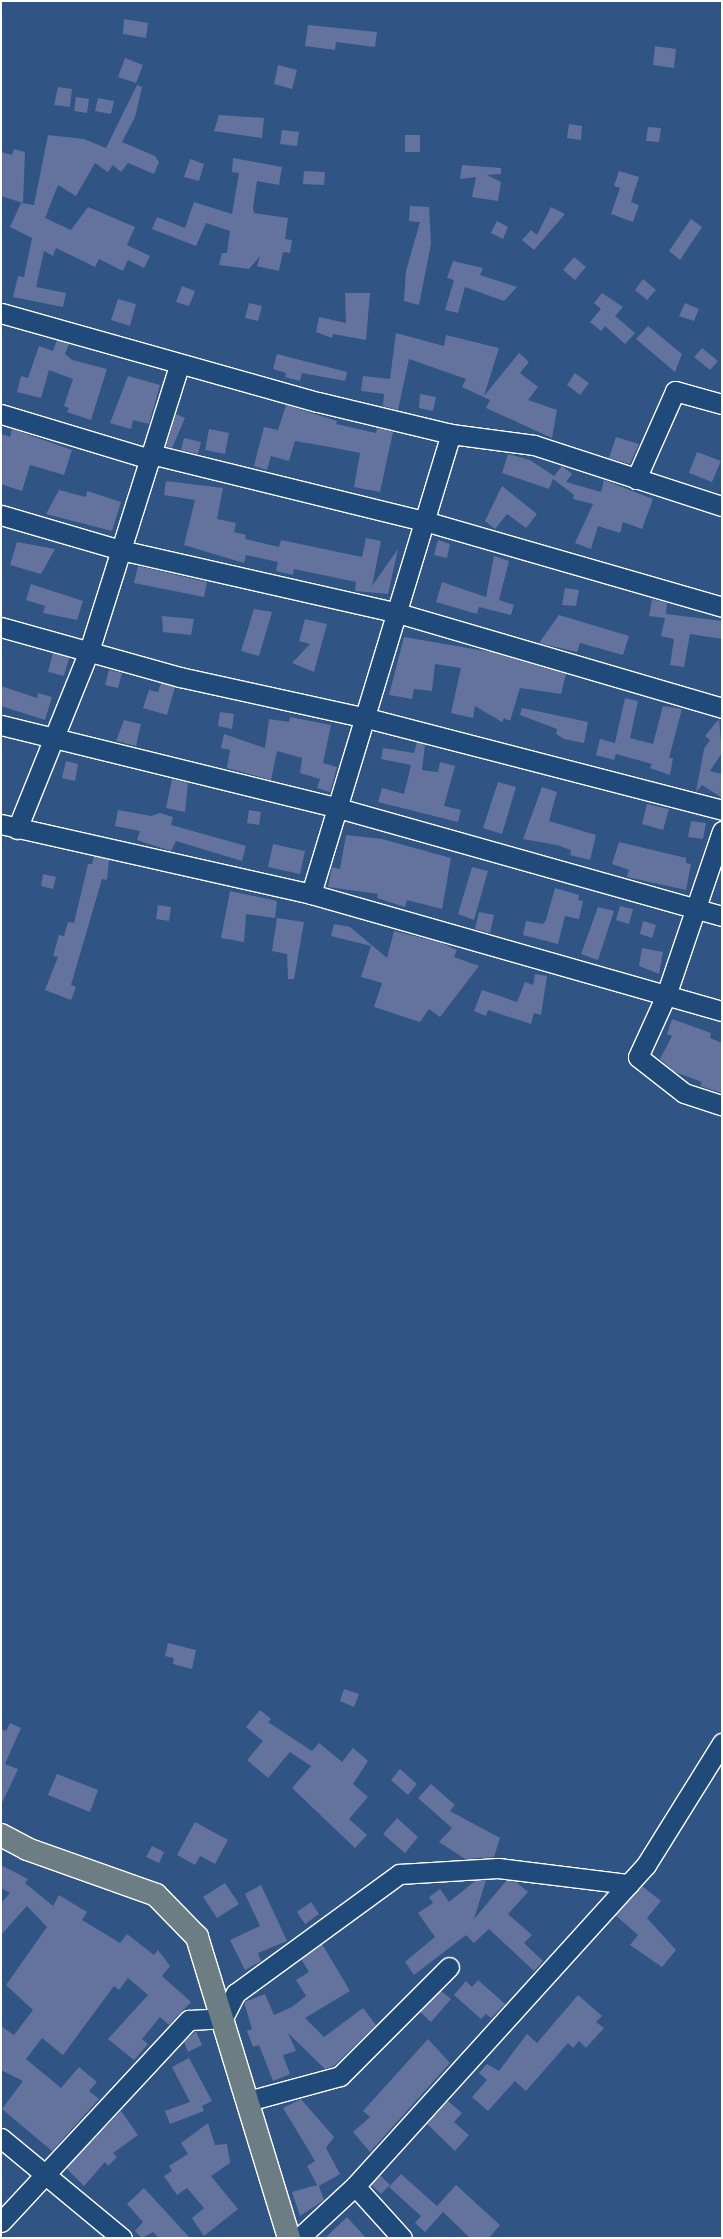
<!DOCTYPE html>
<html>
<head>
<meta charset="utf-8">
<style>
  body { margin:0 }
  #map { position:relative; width:723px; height:2239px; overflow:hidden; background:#305483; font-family:"Patrick Hand",sans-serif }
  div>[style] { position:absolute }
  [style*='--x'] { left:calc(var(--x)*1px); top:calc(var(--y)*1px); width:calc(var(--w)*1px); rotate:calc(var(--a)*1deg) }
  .building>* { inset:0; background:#63739e }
  .roads { filter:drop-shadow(1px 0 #fff) drop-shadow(-1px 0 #fff) drop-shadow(0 1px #fff) drop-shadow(0 -1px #fff) }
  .minor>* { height:19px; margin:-9.5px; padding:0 9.5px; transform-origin:9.5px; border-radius:9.5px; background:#1f4a7a }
  .major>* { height:22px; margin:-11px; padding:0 11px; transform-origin:11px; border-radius:11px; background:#6c7e84 }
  span { translate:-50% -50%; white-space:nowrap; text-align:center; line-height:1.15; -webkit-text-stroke:4px #1f4a7a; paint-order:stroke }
  .frame { position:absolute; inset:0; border:2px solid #fff; pointer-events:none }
</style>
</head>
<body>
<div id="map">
  <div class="building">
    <i style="clip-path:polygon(124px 19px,148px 23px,146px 38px,123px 34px)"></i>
    <i style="clip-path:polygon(308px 25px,377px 32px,375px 47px,336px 42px,335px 50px,305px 46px)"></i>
    <i style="clip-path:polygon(655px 46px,676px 49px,674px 68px,653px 65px)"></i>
    <i style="clip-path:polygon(125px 58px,143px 65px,136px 83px,118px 77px)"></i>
    <i style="clip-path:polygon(278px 65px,297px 70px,292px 89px,274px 84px)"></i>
    <i style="clip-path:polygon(137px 85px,142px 87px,135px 117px,122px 142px,155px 156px,159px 162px,154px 174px,128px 163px,121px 172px,113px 165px,108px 172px,95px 163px,76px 196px,58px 185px,45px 218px,71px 230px,88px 207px,135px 227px,127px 245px,150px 256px,144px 268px,128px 260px,123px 271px,99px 259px,95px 267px,56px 248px,53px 256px,44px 251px,36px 287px,66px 293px,63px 307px,13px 297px,18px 276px,24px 277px,32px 238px,10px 227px,21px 203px,34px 205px,48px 135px,84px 139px,106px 148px)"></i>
    <i style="clip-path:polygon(58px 87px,72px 89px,70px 107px,54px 105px)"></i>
    <i style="clip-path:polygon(76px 97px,89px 99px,87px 113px,74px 111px)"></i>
    <i style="clip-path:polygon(98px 98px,114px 101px,111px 114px,95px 111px)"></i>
    <i style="clip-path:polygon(219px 115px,264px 118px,262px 138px,214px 131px)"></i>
    <i style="clip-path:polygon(569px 124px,582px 126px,581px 140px,567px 138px)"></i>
    <i style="clip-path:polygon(648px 127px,661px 128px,659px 142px,646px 141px)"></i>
    <i style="clip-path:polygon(282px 130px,299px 132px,297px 146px,280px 144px)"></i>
    <i style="clip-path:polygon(405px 135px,420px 135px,420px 152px,405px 152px)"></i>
    <i style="clip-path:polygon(14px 149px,25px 152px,23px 203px,1px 196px,1px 152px,12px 155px)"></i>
    <i style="clip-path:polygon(233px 158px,282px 167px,279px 185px,257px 181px,253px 208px,254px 213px,288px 218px,285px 239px,292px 240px,290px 253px,283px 252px,279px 271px,257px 266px,260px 256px,249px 269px,219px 265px,222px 253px,227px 253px,230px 231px,206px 223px,196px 246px,152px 229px,157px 217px,185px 228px,194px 202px,232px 214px,239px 173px,232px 172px)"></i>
    <i style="clip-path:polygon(190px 159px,204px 164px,199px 181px,184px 177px)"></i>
    <i style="clip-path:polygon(462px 165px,501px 168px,501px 174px,487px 175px,501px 182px,498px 201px,472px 197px,476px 177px,460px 179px)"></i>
    <i style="clip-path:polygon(304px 171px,325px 172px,324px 185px,303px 184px)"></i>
    <i style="clip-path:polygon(619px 171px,639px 177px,631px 202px,639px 205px,633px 222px,611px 214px,620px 188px,614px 186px)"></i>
    <i style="clip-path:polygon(410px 206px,429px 207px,431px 244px,419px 305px,404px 301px,406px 271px,420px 222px,409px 221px)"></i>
    <i style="clip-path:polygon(551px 207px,565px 214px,534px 250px,522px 240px,531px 230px,537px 235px)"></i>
    <i style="clip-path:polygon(691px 219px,702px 227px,680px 260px,669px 251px)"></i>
    <i style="clip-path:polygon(497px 221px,508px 227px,503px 239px,491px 233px)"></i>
    <i style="clip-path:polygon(574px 257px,586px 267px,575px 280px,563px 270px)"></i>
    <i style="clip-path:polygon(453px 261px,483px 268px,480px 275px,517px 287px,504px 301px,465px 287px,458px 313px,445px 310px,454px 280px,447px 278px)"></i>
    <i style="clip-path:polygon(643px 279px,656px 290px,647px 300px,635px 290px)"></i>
    <i style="clip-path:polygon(182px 286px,195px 291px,189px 306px,176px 302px)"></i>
    <i style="clip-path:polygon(345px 293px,370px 293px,366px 340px,333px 334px,332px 338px,316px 332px,319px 317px,346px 323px)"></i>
    <i style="clip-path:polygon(602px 293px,623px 307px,615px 316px,635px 333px,625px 344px,605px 326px,601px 331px,590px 322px,601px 309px,594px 303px)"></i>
    <i style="clip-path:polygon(118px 299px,136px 304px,130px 326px,111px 320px)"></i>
    <i style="clip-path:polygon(249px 303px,262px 306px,258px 321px,245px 318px)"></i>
    <i style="clip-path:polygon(685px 303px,699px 309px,694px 321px,679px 316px)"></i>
    <i style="clip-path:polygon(648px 326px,682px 354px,675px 372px,636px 339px)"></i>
    <i style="clip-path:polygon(396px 333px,444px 346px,446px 335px,499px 348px,484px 396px,519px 353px,529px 362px,520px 373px,538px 387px,528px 400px,557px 410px,552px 438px,486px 408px,490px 400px,462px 387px,466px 379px,409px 359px,398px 410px,383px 406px,384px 394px,361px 391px,363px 376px,390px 379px)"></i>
    <i style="clip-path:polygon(57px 340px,69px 344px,65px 354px,72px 360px,107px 369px,91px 420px,67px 412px,69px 408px,64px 406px,73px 379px,49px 370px,41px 398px,17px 392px,21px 376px,28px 378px,39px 346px,53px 351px)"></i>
    <i style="clip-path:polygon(702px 348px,718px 361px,710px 370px,694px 357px)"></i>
    <i style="clip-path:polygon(277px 354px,347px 372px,345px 381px,302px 373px,300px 381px,285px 377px,286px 373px,273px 369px)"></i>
    <i style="clip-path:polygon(575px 373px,589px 383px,580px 395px,567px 385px)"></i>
    <i style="clip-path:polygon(128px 376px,160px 385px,149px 424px,133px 420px,131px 429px,110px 423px)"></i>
    <i style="clip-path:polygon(420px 394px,436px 397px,433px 411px,419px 408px)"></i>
    <i style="clip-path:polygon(286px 405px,337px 421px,336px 424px,376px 433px,377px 428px,393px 432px,380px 492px,354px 487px,360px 453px,330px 447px,295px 441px,289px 461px,271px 456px,267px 470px,254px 466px,264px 427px,278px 430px)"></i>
    <i style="clip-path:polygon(176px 414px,185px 418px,172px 448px,166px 446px)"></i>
    <i style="clip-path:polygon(12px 429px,72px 450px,64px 475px,30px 465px,22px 491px,1px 484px,1px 434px,10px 437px)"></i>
    <i style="clip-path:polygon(209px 429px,229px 433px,225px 454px,205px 450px)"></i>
    <i style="clip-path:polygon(616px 437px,639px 444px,630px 464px,609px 458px)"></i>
    <i style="clip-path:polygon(184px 438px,201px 442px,198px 454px,181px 450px)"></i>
    <i style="clip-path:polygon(697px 452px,721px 461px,712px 482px,689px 473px)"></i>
    <i style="clip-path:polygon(508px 454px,530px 460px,554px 476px,562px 466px,572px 474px,566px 482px,601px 492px,604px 480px,653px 499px,642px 529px,623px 522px,620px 533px,598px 526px,591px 549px,575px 543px,593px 504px,573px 499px,574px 495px,553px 479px,549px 489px,502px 473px)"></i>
    <i style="clip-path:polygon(166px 481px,223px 488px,217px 519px,236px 523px,234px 532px,246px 535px,245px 539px,279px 547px,281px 540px,362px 557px,366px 538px,381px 541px,372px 586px,398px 549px,388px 594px,355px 591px,356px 582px,294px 569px,293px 575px,276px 571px,278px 562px,246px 555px,244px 563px,184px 545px,195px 500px,164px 495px)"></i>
    <i style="clip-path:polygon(502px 486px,537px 514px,526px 528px,507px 514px,495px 529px,485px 521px)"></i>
    <i style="clip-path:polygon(59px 490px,86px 497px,87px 491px,121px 502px,112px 531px,46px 514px)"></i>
    <i style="clip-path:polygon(438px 540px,450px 544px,447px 558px,434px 555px)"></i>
    <i style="clip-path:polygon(17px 542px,55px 549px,41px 574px,10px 565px)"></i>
    <i style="clip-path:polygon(494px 556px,509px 561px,499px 600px,514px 605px,511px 615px,479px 607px,477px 614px,436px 602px,442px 582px,486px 597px)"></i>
    <i style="clip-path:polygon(138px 566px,207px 582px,204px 597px,134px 583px)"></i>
    <i style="clip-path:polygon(31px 584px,83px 601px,77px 620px,43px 613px,45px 606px,26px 600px)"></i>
    <i style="clip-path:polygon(565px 588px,579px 590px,576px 606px,562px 605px)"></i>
    <i style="clip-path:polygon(652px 599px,667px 603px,666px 614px,722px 621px,722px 639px,690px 634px,684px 667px,670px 665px,674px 639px,661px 636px,665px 618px,649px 616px)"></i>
    <i style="clip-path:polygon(254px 609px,272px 612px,259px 656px,241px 651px)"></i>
    <i style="clip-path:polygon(559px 615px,629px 636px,623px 655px,580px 643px,577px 652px,539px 643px)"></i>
    <i style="clip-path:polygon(162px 616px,194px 619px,191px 635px,163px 632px)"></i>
    <i style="clip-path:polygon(305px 619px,327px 624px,314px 672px,292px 663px,310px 644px,299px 641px)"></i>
    <i style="clip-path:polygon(404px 637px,491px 652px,566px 674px,561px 694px,520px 688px,510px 721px,504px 718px,502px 722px,475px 706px,473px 718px,451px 713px,461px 668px,435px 664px,432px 691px,414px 689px,412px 699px,389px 695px)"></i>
    <i style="clip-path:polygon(53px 653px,69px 658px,64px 676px,48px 672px)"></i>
    <i style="clip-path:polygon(109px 670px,122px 673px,118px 688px,105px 685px)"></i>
    <i style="clip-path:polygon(161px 683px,175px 687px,167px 715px,143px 708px,149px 690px,158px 692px)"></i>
    <i style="clip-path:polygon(1px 686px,37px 698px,38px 693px,52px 697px,45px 720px,1px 706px)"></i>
    <i style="clip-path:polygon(625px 698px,638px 701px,630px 738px,653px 744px,663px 706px,682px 709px,669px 758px,673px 758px,670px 775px,650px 768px,652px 764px,616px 754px,614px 760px,596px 755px,600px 739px,615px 743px)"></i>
    <i style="clip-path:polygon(522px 708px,588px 722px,584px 743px,564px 739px,556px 734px,557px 729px,520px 715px)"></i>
    <i style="clip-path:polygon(220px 712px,234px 714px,232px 729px,218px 726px)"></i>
    <i style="clip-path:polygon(290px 717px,331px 725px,323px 763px,337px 767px,330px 792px,317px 788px,320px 779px,300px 773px,302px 758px,277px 751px,271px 780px,227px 768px,230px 750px,221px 748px,224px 734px,265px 748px,269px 719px,289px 722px)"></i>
    <i style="clip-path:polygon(719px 719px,722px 753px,710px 771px,722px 774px,722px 798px,702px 785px,696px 792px,704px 749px,710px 740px,705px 736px)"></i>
    <i style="clip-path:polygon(124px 720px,141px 724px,136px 746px,116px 741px)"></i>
    <i style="clip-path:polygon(417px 742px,425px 745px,422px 770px,438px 772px,440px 762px,455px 766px,444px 806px,461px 810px,458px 822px,378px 802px,382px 788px,404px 794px,411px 765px,381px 759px,383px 748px,414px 753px)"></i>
    <i style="clip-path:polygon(66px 761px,78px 764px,75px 781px,62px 778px)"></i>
    <i style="clip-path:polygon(172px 779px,188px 783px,185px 812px,166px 808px)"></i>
    <i style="clip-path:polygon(498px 782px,516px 787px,502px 834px,483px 828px)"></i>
    <i style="clip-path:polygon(542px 787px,557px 792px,549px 821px,596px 835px,590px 860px,570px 855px,571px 850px,557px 845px,523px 839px)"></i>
    <i style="clip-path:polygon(647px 804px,669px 809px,663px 830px,642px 824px)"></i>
    <i style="clip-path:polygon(118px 810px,151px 816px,160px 813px,173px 817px,171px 825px,246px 846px,242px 861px,176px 841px,171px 851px,137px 840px,140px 831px,115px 826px)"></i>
    <i style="clip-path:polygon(249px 810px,261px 812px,259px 825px,247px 823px)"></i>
    <i style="clip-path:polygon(691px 821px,706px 823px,703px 839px,688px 837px)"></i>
    <i style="clip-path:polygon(346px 835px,382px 839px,451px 858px,442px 909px,407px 900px,405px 907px,377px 898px,378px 894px,328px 887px,332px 867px,340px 869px)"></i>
    <i style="clip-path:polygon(619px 842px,686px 858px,686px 863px,691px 864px,686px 890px,627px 877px,629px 870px,612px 864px)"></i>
    <i style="clip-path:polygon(273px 844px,305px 851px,300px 874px,268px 867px)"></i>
    <i style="clip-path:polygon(94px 856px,109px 860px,107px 880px,102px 879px,71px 985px,76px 987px,71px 1000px,45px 990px,58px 957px,53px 956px,59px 935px,64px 936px,68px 922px,74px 923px,88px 864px,92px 864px)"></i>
    <i style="clip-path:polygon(472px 867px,488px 871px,474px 920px,458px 914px)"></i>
    <i style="clip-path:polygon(43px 874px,56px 877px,53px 889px,41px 886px)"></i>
    <i style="clip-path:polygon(555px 888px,579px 895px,578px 900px,583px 901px,579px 919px,565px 916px,558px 944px,523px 935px,526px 921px,543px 924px,546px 920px)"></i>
    <i style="clip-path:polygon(230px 891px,277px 901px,275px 918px,246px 914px,244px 942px,221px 938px)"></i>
    <i style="clip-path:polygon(158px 905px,171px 907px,169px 921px,156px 919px)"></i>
    <i style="clip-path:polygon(620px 906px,633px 909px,629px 924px,616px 920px)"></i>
    <i style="clip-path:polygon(598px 907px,614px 911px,598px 960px,581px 954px)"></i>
    <i style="clip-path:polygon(479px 912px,494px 915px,490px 933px,475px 929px)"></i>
    <i style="clip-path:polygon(277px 918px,304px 922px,294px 979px,288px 979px,287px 954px,272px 951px)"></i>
    <i style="clip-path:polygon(643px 921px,656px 925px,652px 938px,640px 934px)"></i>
    <i style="clip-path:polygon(334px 924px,350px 927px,387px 958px,394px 931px,439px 942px,457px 950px,454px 957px,479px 966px,440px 1017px,429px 1009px,420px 1022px,374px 1007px,382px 983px,361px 977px,371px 946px,331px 936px)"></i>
    <i style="clip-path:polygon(642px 948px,663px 952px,659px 974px,639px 966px)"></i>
    <i style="clip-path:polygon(535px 974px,547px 976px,541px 1015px,534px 1013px,531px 1024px,488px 1010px,486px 1016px,474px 1011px,482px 990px,517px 1002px,525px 982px,533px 985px)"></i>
    <i style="clip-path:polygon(672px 1019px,711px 1033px,710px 1038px,722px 1043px,722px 1093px,700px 1086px,702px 1082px,675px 1072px,660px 1059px,672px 1036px,667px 1034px)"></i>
    <i style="clip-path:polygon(168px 1643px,196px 1650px,192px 1669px,173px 1664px,174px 1658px,165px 1656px)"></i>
    <i style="clip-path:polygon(344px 1689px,359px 1694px,354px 1707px,340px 1701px)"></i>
    <i style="clip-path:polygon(260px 1710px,271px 1719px,268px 1722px,312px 1751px,319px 1743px,342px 1762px,353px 1748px,368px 1761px,353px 1784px,368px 1797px,349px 1819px,367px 1835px,355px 1848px,292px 1788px,311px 1766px,290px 1752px,268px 1778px,247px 1760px,263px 1741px,246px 1727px)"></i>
    <i style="clip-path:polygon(10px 1723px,21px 1728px,5px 1764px,18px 1769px,1px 1805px,1px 1729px,6px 1731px)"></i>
    <i style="clip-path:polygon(400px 1769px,417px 1784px,408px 1795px,391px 1780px)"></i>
    <i style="clip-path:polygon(57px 1774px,98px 1790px,90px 1812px,48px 1795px)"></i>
    <i style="clip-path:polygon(431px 1784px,455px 1805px,450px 1811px,500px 1838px,494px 1857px,465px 1859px,439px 1842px,452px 1828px,418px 1798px)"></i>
    <i style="clip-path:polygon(397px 1818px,418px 1837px,405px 1853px,383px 1834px)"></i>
    <i style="clip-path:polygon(195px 1822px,228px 1840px,215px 1864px,200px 1856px,195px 1865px,177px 1855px)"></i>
    <i style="clip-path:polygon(152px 1846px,164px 1852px,159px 1863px,146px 1857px)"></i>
    <i style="clip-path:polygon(1px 1865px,28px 1879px,25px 1883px,53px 1906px,59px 1895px,87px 1912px,82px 1920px,120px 1943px,127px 1934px,154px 1955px,158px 1950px,170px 1966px,162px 1976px,191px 2002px,169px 2025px,160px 2017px,142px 2039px,148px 2044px,134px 2060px,108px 2039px,148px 1995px,128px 1978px,119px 1990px,114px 1986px,63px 2055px,42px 2038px,26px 2059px,61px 2088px,79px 2067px,97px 2082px,89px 2091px,99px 2099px,52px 2151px,2px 2109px,23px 2081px,1px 2070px,1px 2026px,14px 2035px,33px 2010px,6px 1985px,47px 1927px,27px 1906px,1px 1935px,1px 1903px,10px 1893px,1px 1888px)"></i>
    <i style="clip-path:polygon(486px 1880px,474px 1919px,507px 1880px,516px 1882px,528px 1892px,508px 1914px,532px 1935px,524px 1943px,543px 1961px,534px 1971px,489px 1929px,474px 1943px,466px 1935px,414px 1975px,405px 1962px,435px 1937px,418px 1913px,433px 1903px,429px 1897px,440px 1889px,449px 1902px,475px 1881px)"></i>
    <i style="clip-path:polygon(225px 1883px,239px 1904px,217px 1918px,203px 1897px)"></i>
    <i style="clip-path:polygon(261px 1885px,287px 1941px,258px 1953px,261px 1961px,245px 1970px,230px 1940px,260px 1926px,245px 1894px)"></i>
    <i style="clip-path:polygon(642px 1886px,661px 1901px,647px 1918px,676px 1950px,662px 1967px,630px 1945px,638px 1935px,615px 1915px)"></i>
    <i style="clip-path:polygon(311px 1902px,319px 1914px,305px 1924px,297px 1912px)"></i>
    <i style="clip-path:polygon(322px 1944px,350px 1991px,305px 2018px,324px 2037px,363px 2008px,376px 2025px,334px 2066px,325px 2069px,288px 2033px,296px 2051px,283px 2055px,290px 2074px,273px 2081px,259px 2045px,253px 2047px,247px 2031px,252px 2029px,244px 2002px,265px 1994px,274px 2015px,292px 2007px,306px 1996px,296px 1980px,309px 1972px,301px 1959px)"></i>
    <i style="clip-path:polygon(478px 1980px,505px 2004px,491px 2018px,486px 2014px,481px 2019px,454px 1995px,466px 1981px,472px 1987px)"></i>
    <i style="clip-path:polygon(441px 1991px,451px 1999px,431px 2022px,420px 2012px)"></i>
    <i style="clip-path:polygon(578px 1995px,602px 2016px,596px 2022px,604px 2028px,586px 2048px,579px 2041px,573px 2048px,568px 2043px,526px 2091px,515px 2081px,488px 2111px,472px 2097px,487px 2080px,479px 2073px,487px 2064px,499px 2071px,527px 2034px,537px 2043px)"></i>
    <i style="clip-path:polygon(196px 2031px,202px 2045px,188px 2052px,184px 2042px)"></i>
    <i style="clip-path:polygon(428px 2039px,450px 2063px,370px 2152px,353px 2132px,370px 2117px,363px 2111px)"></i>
    <i style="clip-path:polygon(189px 2058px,212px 2101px,202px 2106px,204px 2111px,170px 2124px,165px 2111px,190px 2102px,172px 2067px)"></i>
    <i style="clip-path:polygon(301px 2099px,334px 2137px,326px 2148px,340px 2174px,319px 2186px,324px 2200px,300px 2216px,292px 2192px,317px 2185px,307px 2166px,315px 2161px,283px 2108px)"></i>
    <i style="clip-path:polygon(448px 2101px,462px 2113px,454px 2122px,469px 2135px,455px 2151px,427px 2124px)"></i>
    <i style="clip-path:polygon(121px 2111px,138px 2135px,113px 2153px,117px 2157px,108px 2166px,105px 2162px,84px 2186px,66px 2168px)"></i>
    <i style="clip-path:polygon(208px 2123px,215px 2145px,227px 2144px,230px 2163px,211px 2176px,238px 2209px,204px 2236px,192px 2218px,204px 2208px,187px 2188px,177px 2195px,164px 2176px,172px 2171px,169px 2166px,188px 2154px,181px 2143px)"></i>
    <i style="clip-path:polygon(401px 2174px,437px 2206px,456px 2185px,500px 2225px,489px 2238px,470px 2238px,443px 2212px,425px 2232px,415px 2223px,421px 2216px,389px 2187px)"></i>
    <i style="clip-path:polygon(380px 2175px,390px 2185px,381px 2194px,371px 2185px)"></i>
    <i style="clip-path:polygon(144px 2188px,190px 2238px,159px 2238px,153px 2232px,142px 2238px,135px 2231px,143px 2222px,127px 2204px)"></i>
    <i style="clip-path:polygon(347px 2217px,366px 2238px,325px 2238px)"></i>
  </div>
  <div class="roads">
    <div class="minor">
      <i style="--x:1;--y:313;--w:329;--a:15.7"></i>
      <i style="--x:318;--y:402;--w:137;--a:13.5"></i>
      <i style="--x:451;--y:434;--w:84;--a:7.5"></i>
      <i style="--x:534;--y:445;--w:198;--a:18"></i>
      <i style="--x:1;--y:414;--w:156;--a:16.8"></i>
      <i style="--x:151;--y:454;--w:285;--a:13.8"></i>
      <i style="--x:428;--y:522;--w:306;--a:16.1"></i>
      <i style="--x:636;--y:479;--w:96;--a:-66.1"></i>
      <i style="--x:675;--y:391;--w:49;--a:15.5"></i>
      <i style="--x:1;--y:515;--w:125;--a:16.3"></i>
      <i style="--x:121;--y:550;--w:284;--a:12.8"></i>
      <i style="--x:398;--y:613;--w:338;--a:16.3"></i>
      <i style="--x:1;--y:627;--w:186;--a:15.6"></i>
      <i style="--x:180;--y:677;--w:191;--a:12.4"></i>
      <i style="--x:367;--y:718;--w:367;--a:14.5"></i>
      <i style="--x:1;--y:725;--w:347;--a:13.8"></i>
      <i style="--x:338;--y:808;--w:399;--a:15.7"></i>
      <i style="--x:1;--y:824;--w:318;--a:12.7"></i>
      <i style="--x:311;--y:894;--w:427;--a:15.9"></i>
      <i style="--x:17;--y:829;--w:192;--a:-68"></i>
      <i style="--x:89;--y:651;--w:299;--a:-72.5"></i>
      <i style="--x:722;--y:831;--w:171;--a:108.8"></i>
      <i style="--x:667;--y:993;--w:70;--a:114.4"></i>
      <i style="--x:638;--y:1057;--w:58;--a:38"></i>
      <i style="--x:684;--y:1093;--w:40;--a:18"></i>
      <i style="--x:311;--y:894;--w:481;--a:-73.1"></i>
      <i style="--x:248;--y:2101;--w:95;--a:-15.2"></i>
      <i style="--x:340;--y:2076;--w:154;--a:-45"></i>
      <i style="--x:1;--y:2138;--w:157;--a:39.6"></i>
      <i style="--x:355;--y:2186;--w:70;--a:47.9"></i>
      <i style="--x:1;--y:2222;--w:276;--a:-47.1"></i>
      <i style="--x:189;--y:2020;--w:34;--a:-3"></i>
      <i style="--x:223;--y:2018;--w:28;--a:-63"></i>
      <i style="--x:236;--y:1993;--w:202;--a:-36.1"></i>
      <i style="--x:399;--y:1874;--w:99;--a:-3.5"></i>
      <i style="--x:498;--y:1868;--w:132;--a:7"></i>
      <i style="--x:299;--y:2238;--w:76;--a:-42.9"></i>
      <i style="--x:355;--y:2186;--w:433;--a:-47.8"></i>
      <i style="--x:646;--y:1865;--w:144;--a:-58.1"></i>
    </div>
    <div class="major">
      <i style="--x:1;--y:1835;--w:30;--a:28"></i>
      <i style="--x:27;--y:1849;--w:137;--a:19.6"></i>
      <i style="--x:156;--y:1895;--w:59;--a:45.7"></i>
      <i style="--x:197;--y:1937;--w:315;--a:73"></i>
    </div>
  </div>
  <div class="frame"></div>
</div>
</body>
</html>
